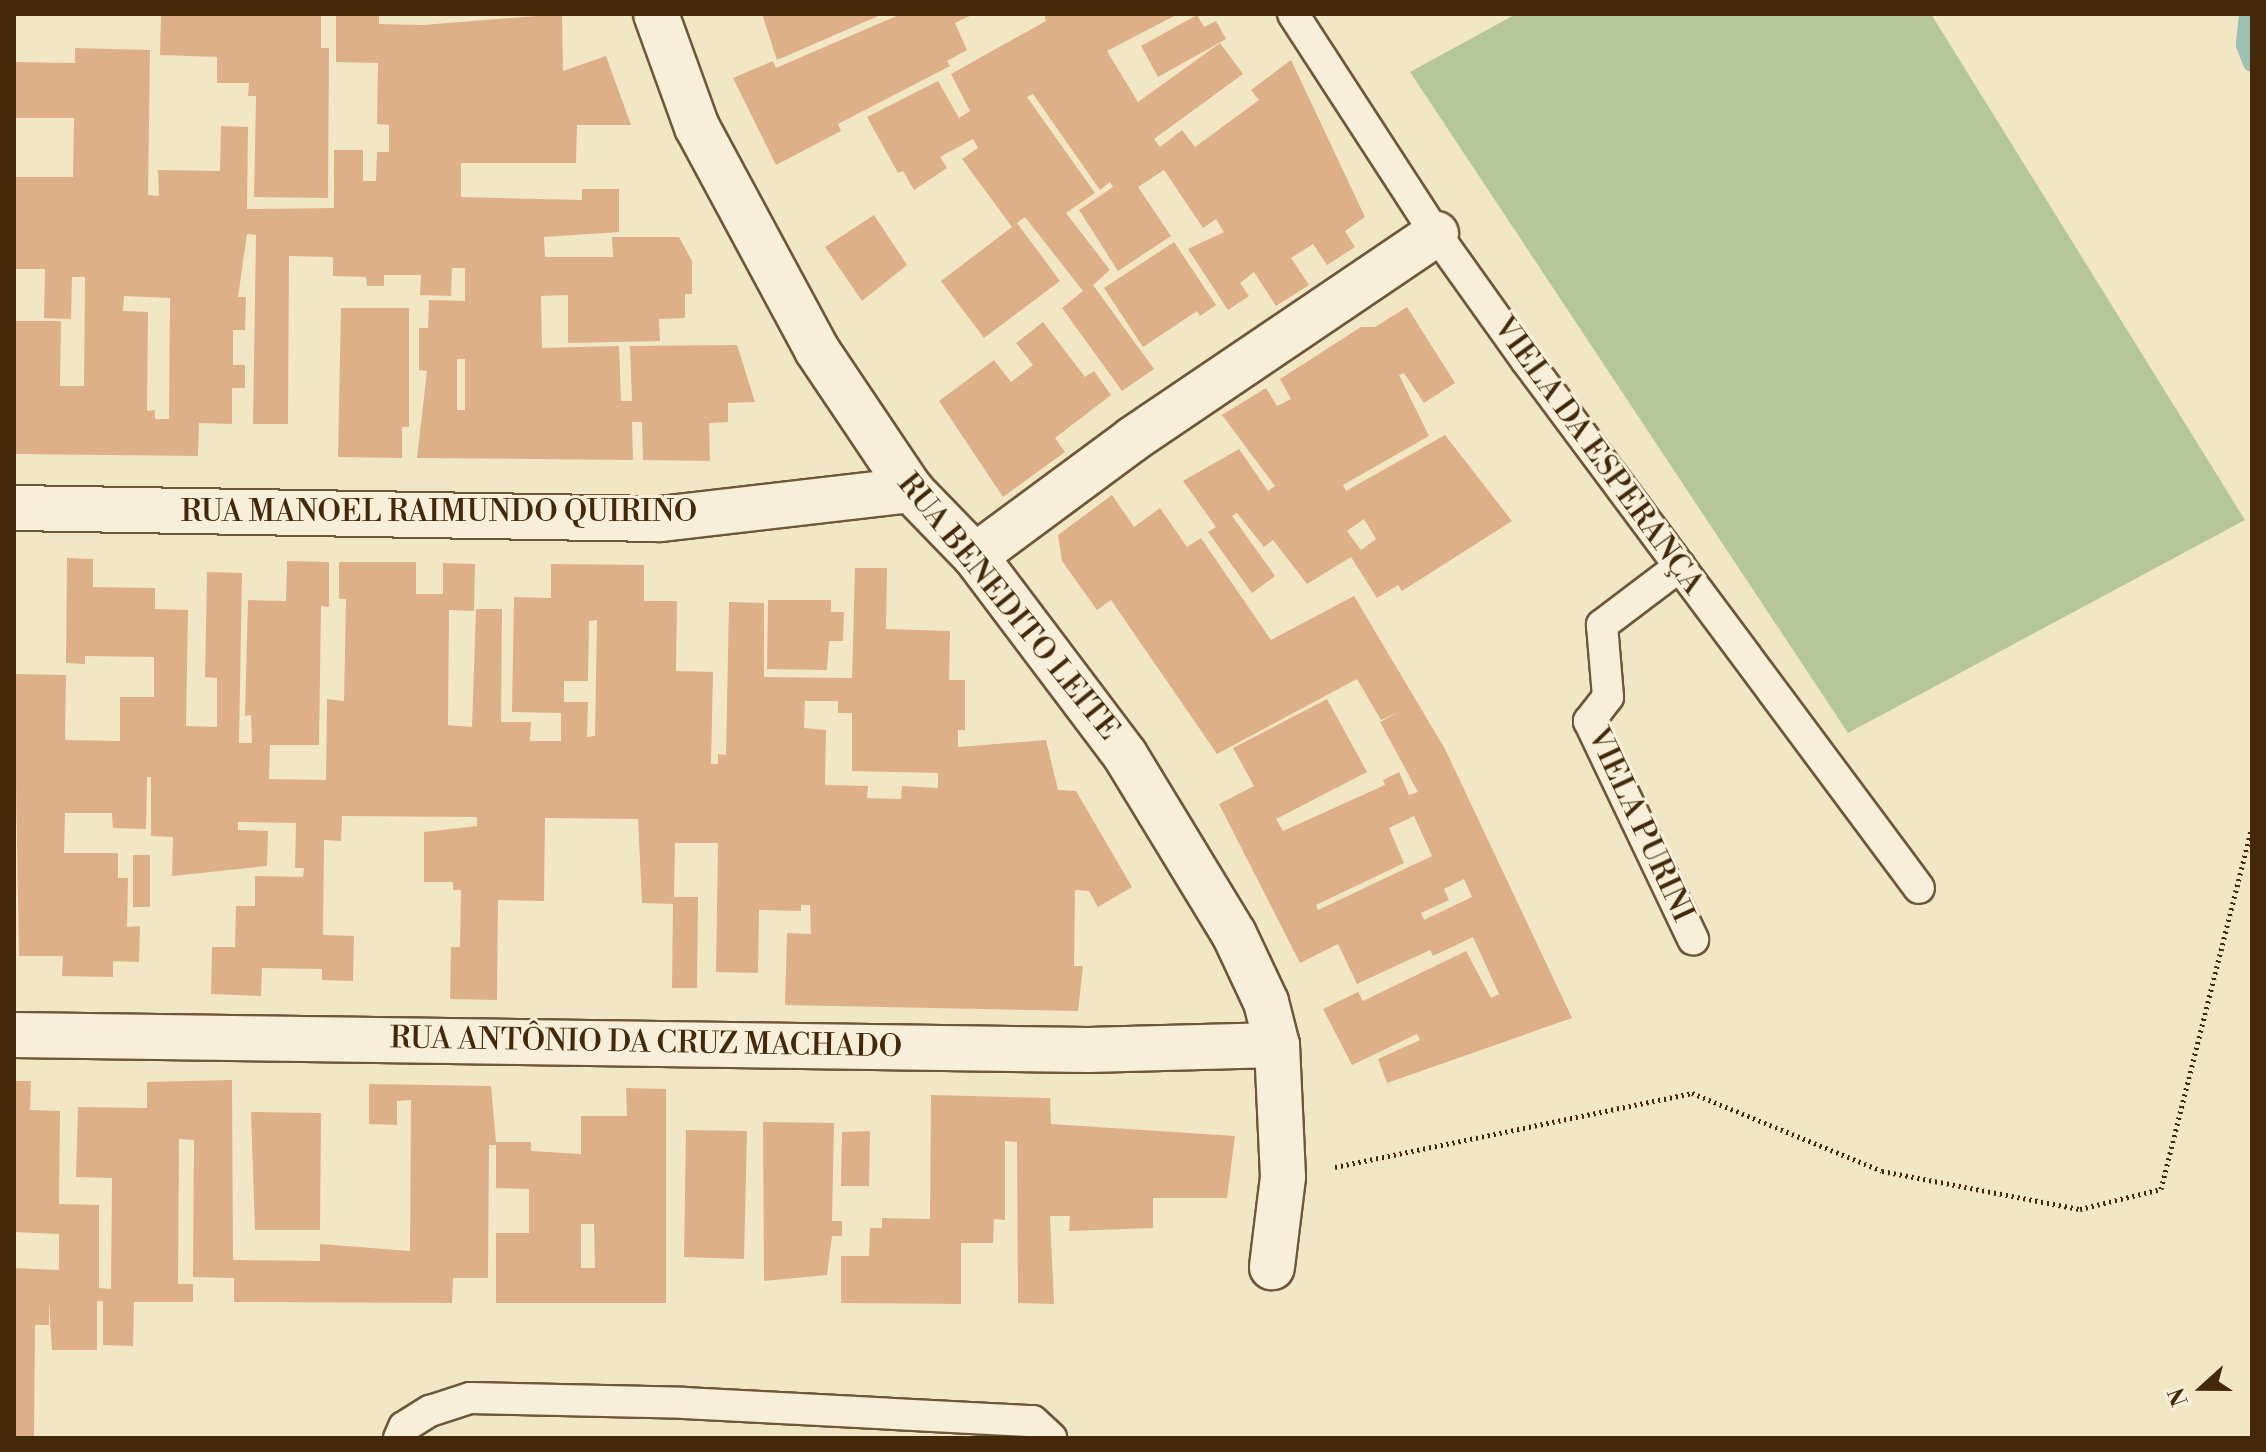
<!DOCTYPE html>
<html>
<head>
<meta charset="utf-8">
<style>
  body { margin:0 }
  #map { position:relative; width:2266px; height:1452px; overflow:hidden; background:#f2e7c5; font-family:"Libre Bodoni",serif }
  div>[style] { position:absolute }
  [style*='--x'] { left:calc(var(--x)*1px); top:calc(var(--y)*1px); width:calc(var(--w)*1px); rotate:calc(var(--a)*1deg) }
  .green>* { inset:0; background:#b5c799 }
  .stream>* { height:18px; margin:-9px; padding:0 9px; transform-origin:9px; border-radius:9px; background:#9cc0b1 }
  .building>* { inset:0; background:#deb088 }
  .path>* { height:5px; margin-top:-2.5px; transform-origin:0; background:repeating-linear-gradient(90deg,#43290a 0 2px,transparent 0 6px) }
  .roads { filter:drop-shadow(2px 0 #6f5839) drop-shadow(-2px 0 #6f5839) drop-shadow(0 2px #6f5839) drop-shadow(0 -2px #6f5839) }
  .lane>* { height:30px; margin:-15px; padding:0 15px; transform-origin:15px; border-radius:15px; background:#f7efd9 }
  .street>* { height:44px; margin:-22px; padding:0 22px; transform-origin:22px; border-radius:22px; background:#f7efd9 }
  span { translate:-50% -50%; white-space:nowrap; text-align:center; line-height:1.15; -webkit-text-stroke:6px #f7efd9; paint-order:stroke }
  .street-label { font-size:30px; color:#43290a }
  .frame { position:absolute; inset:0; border:16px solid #43290a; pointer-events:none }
  .north { position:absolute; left:2162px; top:1348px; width:80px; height:80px; -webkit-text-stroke:6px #f7efd9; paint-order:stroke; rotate:249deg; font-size:22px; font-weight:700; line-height:32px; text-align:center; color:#43290a }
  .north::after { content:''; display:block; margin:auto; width:28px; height:36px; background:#43290a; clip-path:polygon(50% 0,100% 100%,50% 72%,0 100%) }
</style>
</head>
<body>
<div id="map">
  <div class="green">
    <i style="clip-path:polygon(1516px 14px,1931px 14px,2245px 520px,1848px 733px,1410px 72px)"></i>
  </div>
  <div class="stream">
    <i style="--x:2248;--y:14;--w:31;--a:96"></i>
    <i style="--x:2245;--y:45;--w:19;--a:69"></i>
  </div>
  <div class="building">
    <i style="clip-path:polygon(161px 14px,321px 14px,321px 48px,329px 48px,328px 198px,254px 197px,256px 96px,248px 96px,249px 83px,217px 83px,217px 57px,160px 55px)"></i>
    <i style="clip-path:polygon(evenodd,336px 14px,379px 14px,379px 24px,423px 25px,562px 14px,563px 71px,606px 56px,631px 125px,577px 125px,576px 163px,461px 163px,461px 197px,582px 200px,582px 189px,619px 189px,619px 232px,544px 237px,545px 257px,613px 257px,612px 237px,679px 237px,692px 261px,692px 294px,685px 294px,685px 318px,659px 319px,660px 341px,568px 343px,568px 295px,541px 296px,542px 348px,619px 346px,621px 401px,632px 401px,630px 346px,737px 345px,755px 402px,728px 403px,728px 422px,709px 423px,710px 461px,643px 460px,642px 422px,632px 422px,633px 460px,417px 458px,427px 371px,419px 370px,419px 328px,428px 328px,429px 300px,465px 301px,465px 268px,452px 268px,451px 296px,420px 295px,421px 275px,384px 275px,384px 286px,367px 286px,366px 277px,333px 276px,333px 257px,289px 256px,288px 424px,253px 424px,256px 235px,247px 234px,238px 297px,246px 297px,245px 330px,233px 330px,233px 365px,245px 365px,245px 388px,232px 388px,232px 424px,199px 423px,198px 456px,14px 454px,14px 321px,61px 321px,60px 386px,84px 386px,85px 277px,72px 277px,71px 319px,44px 318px,45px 269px,14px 269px,14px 177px,73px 177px,74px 118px,14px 118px,14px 62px,75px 63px,75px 48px,150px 50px,148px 195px,159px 196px,158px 170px,220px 171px,221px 126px,248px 127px,247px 209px,334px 208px,334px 150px,363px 150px,363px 181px,376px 181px,377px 152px,389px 152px,389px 125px,377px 124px,378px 63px,336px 62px,336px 14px,124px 296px,170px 298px,169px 419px,155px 419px,155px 410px,147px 411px,148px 312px,123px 311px,124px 296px,336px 14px,457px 359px,465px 359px,465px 410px,457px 410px,457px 359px)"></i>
    <i style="clip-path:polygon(762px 14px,883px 14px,777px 60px)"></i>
    <i style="clip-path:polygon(901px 14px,974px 14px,955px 23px,967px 50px,947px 61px,950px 66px,838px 124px,841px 131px,776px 165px,733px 78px,773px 61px,776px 68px)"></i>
    <i style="clip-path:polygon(1044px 14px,1178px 14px,1107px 51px,1138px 102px,1220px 43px,1243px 74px,1154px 139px,1160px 147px,1182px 130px,1195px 147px,1259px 100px,1251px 90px,1291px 60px,1365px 217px,1345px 231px,1355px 247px,1327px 265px,1313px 244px,1291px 258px,1309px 285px,1276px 306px,1254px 272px,1240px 283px,1249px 296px,1228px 310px,1188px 249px,1224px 232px,1216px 219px,1203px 228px,1164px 170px,1138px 187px,1171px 236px,1118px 271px,1079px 210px,1113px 187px,1110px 182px,1100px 190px,1033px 94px,1027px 97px,1095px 193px,1066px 213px,1110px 270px,1093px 285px,1154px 369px,1122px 391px,1062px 308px,1083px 291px,1025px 217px,1017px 223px,1060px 281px,984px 338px,941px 281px,1012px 227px,962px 159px,978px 148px,973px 139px,940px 157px,947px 168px,914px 190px,903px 171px,898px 173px,867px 117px,938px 81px,959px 118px,970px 111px,951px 74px,1046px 21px)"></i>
    <i style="clip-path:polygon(1197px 15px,1204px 27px,1216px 21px,1226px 39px,1158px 77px,1141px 46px)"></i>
    <i style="clip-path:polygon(874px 215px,907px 265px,862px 301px,825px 247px)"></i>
    <i style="clip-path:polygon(1174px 242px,1216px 305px,1200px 316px,1197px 311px,1143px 347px,1104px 288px)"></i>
    <i style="clip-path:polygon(evenodd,1407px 307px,1455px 383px,1424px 403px,1404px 373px,1399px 375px,1429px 436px,1343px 485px,1346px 491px,1445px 435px,1512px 521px,1402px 591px,1398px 585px,1377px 598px,1351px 557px,1307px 584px,1273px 540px,1264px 547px,1237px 513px,1232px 516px,1275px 576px,1252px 593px,1208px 532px,1216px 527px,1183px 481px,1239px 449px,1268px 491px,1275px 486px,1222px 415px,1266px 388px,1277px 406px,1291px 399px,1280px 379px,1361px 327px,1375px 327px,1407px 307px,1364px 519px,1376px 539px,1361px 550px,1347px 531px,1364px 519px)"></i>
    <i style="clip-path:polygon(341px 308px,409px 308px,409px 427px,402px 427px,402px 458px,338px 457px)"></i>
    <i style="clip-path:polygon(1043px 322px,1085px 377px,1094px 371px,1111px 395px,1055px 438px,1065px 452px,1003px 497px,939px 401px,994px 360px,1011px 382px,1033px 365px,1016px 343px)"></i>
    <i style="clip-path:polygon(evenodd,1112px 495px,1134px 527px,1160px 508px,1187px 547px,1201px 538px,1271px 640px,1354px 596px,1445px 749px,1572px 1018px,1387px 1083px,1378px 1059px,1420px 1040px,1417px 1034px,1352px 1065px,1323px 1009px,1358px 992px,1363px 1001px,1466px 951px,1491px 998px,1499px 994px,1473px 937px,1433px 956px,1430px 950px,1357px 984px,1338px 944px,1300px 963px,1219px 804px,1254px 786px,1233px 748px,1327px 699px,1367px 772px,1276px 819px,1283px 831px,1385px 785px,1383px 780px,1399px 772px,1409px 795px,1418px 792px,1380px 722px,1398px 712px,1381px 720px,1357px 679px,1217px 754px,1111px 600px,1097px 610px,1062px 561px,1058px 535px,1112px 495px,1414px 816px,1432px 856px,1318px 910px,1316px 905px,1404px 863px,1389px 828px,1414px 816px,1112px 495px,1464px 879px,1472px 897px,1424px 920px,1421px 913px,1449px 900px,1444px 889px,1464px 879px)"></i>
    <i style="clip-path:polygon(evenodd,67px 558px,93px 559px,93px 587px,155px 588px,155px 609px,188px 610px,186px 726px,217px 727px,217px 678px,205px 677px,207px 572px,242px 573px,239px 743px,252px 743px,251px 715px,245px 716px,248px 600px,286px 601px,287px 561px,329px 562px,329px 607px,321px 606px,319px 745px,270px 745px,269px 779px,326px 780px,327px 699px,344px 701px,346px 599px,339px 599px,339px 562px,416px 562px,416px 594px,443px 594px,443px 563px,475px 564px,474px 611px,449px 610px,448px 725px,472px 727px,476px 609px,502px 609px,501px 722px,531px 722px,530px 741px,561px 741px,561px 713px,512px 712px,514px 597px,551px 598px,551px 564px,644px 565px,644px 601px,677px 601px,676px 671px,713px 672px,711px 764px,718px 764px,718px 754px,726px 755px,729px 602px,764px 603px,764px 677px,852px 678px,855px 568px,887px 568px,886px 629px,950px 631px,949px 680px,965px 680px,965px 730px,958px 730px,958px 747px,1046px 740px,1058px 790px,1076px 791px,1132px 887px,1098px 907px,1089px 891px,1075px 890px,1074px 966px,1083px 966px,1078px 1011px,785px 1005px,787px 933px,811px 934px,810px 905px,801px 905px,801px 911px,759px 910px,758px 973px,716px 972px,718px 843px,675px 843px,674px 897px,698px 897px,697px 988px,672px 988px,673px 904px,642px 903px,638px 819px,545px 818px,544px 901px,498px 900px,497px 1000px,450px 999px,451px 947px,460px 947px,461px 890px,453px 890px,453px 882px,424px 882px,424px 832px,477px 826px,477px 817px,342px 816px,341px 841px,324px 840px,323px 935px,354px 936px,353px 981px,322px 980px,322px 969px,262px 968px,261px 996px,211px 994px,212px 947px,235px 947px,236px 906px,255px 906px,255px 876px,303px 877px,304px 868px,295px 868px,296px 823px,238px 822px,238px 830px,268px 831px,267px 866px,172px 876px,173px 837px,151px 836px,151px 777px,147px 777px,146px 829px,113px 828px,112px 813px,65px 813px,64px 853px,118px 853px,118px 878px,128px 878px,127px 927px,140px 926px,139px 962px,113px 961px,113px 977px,62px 976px,63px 956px,19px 956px,14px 674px,66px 675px,65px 740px,120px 741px,120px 697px,154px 697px,154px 657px,85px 656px,85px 664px,66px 663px,67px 558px,597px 620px,595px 736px,587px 737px,588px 702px,564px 702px,564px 681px,588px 681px,589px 621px,597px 620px,67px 558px,805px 701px,838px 701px,838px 713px,852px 713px,852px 771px,938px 773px,938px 788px,902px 786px,901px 799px,867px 798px,868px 786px,825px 785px,826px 730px,804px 728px,805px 701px)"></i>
    <i style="clip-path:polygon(768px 600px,831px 600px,831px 612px,844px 612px,843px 641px,829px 641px,827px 670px,767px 669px)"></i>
    <i style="clip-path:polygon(133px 855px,150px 855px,150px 907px,133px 907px)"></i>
    <i style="clip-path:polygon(evenodd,232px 1080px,233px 1260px,320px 1261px,320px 1244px,410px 1251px,411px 1100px,397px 1101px,397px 1125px,369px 1124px,369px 1084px,491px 1086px,496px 1142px,531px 1142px,531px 1151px,581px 1154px,581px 1116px,627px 1116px,626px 1088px,666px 1089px,666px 1303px,496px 1303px,496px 1233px,529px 1233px,529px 1189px,496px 1188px,496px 1145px,489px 1145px,488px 1278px,453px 1278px,452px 1303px,234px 1302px,234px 1278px,193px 1277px,194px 1140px,179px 1139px,178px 1284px,193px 1284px,193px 1302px,134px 1302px,133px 1346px,103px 1345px,103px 1301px,97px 1301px,97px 1350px,52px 1350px,49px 1301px,49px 1325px,35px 1325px,34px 1438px,14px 1438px,14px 1268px,59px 1270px,59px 1234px,14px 1232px,14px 1081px,31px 1081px,30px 1110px,60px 1111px,59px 1204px,99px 1205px,99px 1288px,111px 1289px,112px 1178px,76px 1177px,78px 1107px,147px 1108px,147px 1082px,232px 1080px,581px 1224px,594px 1224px,595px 1268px,581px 1268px,581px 1224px)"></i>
    <i style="clip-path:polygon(931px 1095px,1050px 1098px,1051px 1124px,1235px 1136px,1227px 1198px,1153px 1198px,1153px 1228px,1069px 1231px,1070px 1216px,1050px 1216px,1054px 1304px,1018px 1303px,1017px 1142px,1005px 1141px,1005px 1220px,994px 1219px,993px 1243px,961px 1243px,961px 1304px,841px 1303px,841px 1256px,869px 1256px,870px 1228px,882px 1228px,882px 1218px,930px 1219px)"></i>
    <i style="clip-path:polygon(251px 1112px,321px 1113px,320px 1230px,255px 1230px)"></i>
    <i style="clip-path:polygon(763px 1122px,834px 1123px,832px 1221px,842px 1221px,842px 1236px,832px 1236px,827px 1275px,764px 1281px)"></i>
    <i style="clip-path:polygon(686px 1130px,747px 1131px,744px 1259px,684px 1257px)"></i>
    <i style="clip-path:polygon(870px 1131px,869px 1186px,841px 1186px,842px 1132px)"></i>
  </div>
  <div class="path">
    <i style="--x:1335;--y:1167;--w:365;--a:-11.7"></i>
    <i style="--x:1692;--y:1093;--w:205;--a:22.3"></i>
    <i style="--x:1882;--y:1171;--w:202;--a:10.9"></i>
    <i style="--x:2080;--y:1209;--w:83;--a:-13.9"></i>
    <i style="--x:2161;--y:1189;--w:372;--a:-75.9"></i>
  </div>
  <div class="roads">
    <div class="lane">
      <i style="--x:1293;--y:14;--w:262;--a:57"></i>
      <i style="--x:1436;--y:234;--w:155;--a:54.5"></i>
      <i style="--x:1526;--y:360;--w:658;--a:53.34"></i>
      <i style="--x:1680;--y:566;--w:98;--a:142.9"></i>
      <i style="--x:1602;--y:625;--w:72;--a:85.2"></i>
      <i style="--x:1608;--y:697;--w:31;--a:128"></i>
      <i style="--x:1589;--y:721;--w:242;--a:64.5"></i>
      <i style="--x:399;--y:1438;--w:12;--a:-66"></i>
      <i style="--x:404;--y:1427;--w:31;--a:-32"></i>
      <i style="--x:430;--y:1411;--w:42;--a:-18"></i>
      <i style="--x:470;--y:1398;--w:214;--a:1.3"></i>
      <i style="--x:684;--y:1403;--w:349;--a:3"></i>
      <i style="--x:1033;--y:1421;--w:25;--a:43"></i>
    </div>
    <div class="street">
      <i style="--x:656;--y:14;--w:120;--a:70.1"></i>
      <i style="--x:697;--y:127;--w:253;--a:61.7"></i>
      <i style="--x:817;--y:350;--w:169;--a:56.1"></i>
      <i style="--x:911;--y:490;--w:92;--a:45.9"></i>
      <i style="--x:975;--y:556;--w:249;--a:53"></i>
      <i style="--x:1125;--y:755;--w:210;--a:58.7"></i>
      <i style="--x:1234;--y:934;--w:75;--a:64.8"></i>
      <i style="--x:1266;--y:1002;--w:44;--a:75.7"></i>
      <i style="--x:1277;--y:1045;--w:132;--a:87.4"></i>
      <i style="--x:1283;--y:1177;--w:91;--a:97"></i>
      <i style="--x:14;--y:508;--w:646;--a:0.98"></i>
      <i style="--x:660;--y:519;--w:253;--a:-6.6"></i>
      <i style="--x:975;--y:556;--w:197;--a:-36.5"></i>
      <i style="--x:1133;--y:439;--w:366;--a:-34.1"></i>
      <i style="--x:14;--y:1035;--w:1074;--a:0.8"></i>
      <i style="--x:1088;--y:1050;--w:189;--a:-1.5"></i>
    </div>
  </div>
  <div class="street-label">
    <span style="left:1598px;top:456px;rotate:54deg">VIELA DA ESPERANÇA</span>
    <span style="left:439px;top:512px">RUA MANOEL RAIMUNDO QUIRINO</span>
    <span style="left:1008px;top:607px;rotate:51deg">RUA BENEDITO LEITE</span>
    <span style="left:1640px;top:825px;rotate:65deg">VIELA PURINI</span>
    <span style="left:646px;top:1043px;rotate:1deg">RUA ANTÔNIO DA CRUZ MACHADO</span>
  </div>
  <div class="frame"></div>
  <div class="north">N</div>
</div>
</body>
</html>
